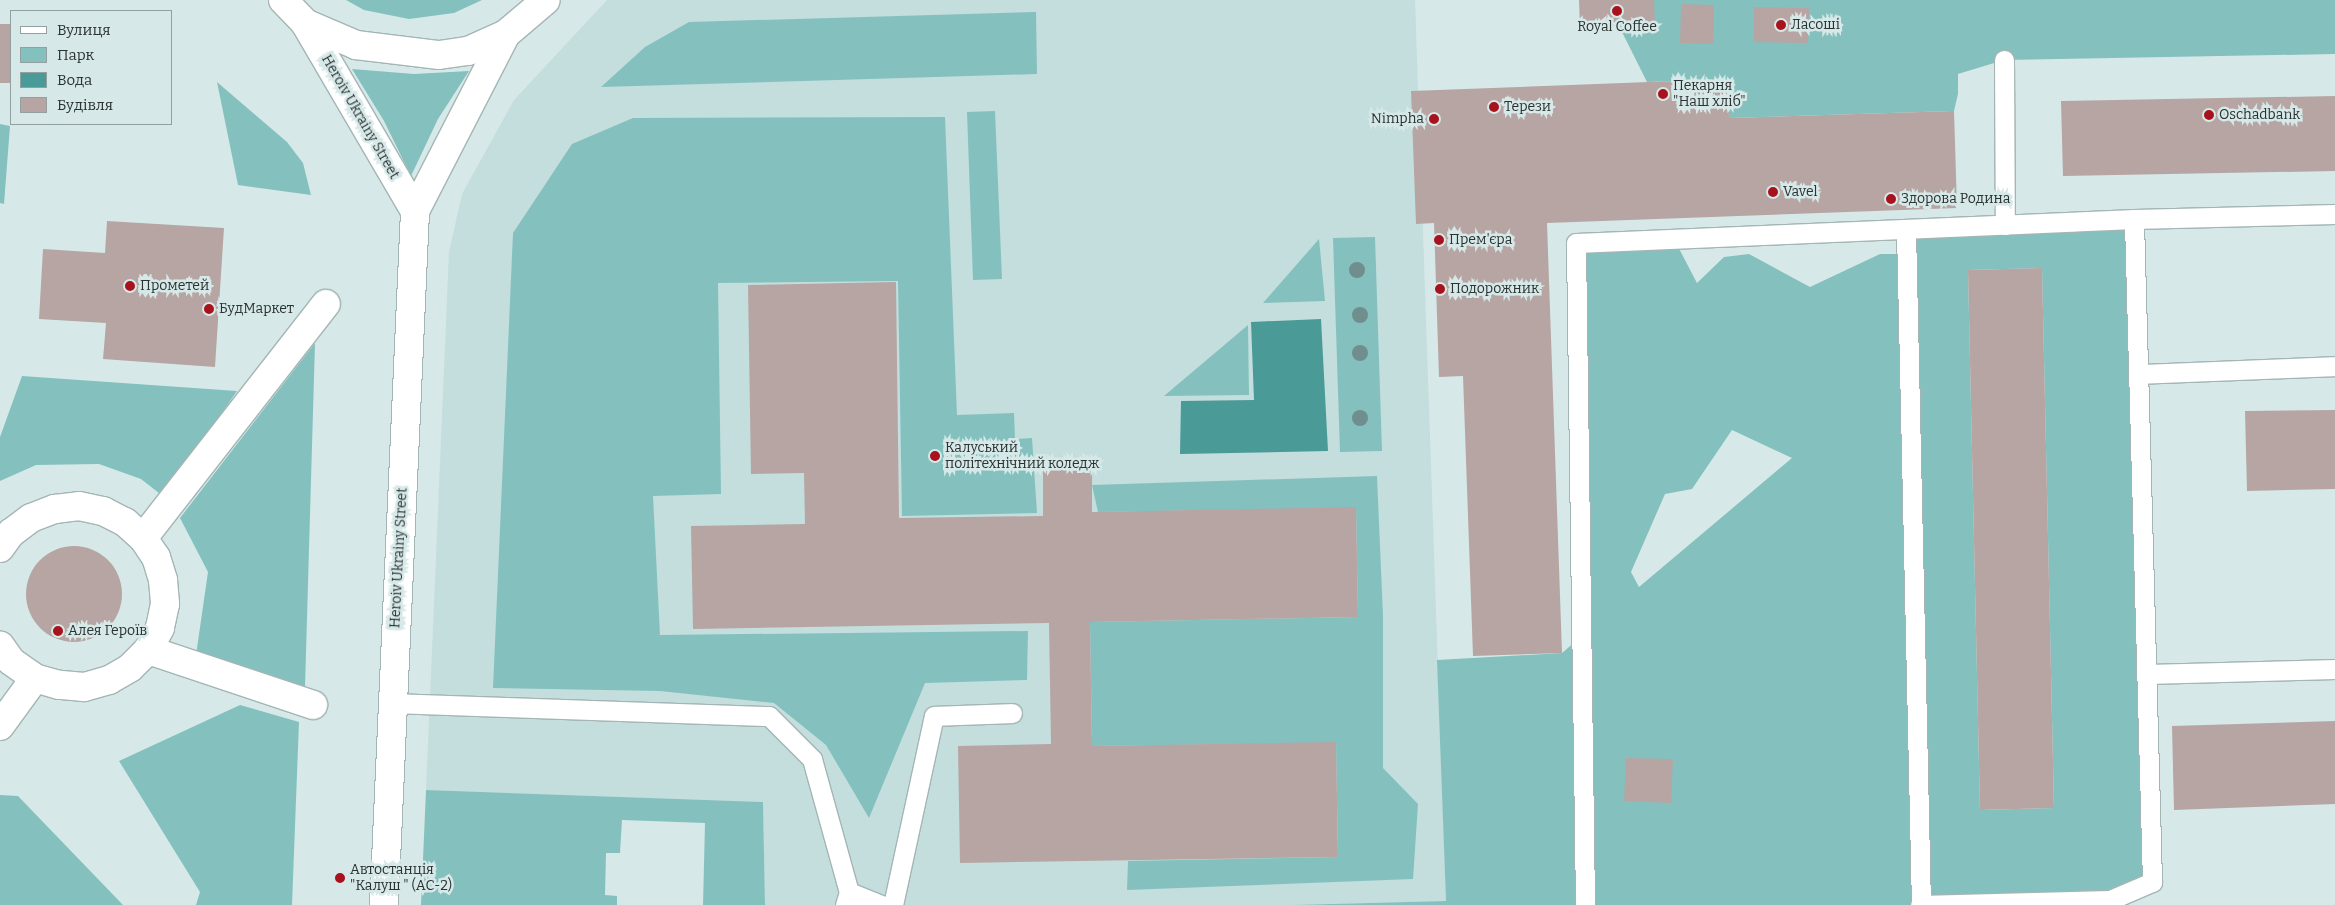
<!DOCTYPE html>
<html>
<head>
<meta charset="utf-8">
<style>
  body { margin:0 }
  #map { position:relative; width:2335px; height:905px; overflow:hidden; background:#d6e9e8; font-family:Bitter,serif }
  div>[style] { position:absolute }
  [style*='--x'] { left:calc(var(--x)*1px); top:calc(var(--y)*1px); width:calc(var(--w)*1px); rotate:calc(var(--a)*1deg) }
  .built>* { inset:0; background:#c3dedd }
  .green>* { inset:0; background:#84c1be }
  .water>* { inset:0; background:#4a9a97 }
  .building>* { inset:0; background:#b6a5a3 }
  .round { border-radius:50% }
  .roads { filter:drop-shadow(1px 0 #a3b5b4) drop-shadow(-1px 0 #a3b5b4) drop-shadow(0 1px #a3b5b4) drop-shadow(0 -1px #a3b5b4) }
  .service>* { height:19px; margin:-9.5px; padding:0 9.5px; transform-origin:9.5px; border-radius:9.5px; background:#fff }
  .pedestrian>* { height:28px; margin:-14px; padding:0 14px; transform-origin:14px; border-radius:14px; background:#fff }
  .secondary>* { height:28px; margin:-14px; padding:0 14px; transform-origin:14px; border-radius:14px; background:#fff }
  .trees>* { width:16px; height:16px; margin:-8px; border-radius:50%; background:#708e8d }
  .dots>* { width:14px; height:14px; translate:-50% -50%; box-sizing:border-box; border:2px solid #d6e9e8; border-radius:50% }
  span { translate:-50% -50%; white-space:nowrap; text-align:center; line-height:1.15; -webkit-text-stroke:5px #d6e9e8; paint-order:stroke }
  .poi-label { font-size:14px; color:#2b3232 }
  .left { translate:0 -50%; text-align:left }
  .right { translate:-100% -50%; text-align:right }
  .street-label { font-size:14px; color:#2b3232 }
  .legend { position:absolute; left:10px; top:10px; width:162px; height:115px; box-sizing:border-box; background:#d6e9e8; border:1px solid #92a09f; margin:0; padding:6px 9px; list-style:none; font-size:15px; color:#2b3232 }
  .legend li { display:flex; align-items:center; gap:10px; height:25px }
  .legend b { width:25px; border:1px solid #92a09f }
</style>
</head>
<body>
<div id="map">
  <div class="built">
    <i style="clip-path:polygon(607px 0,1415px 0,1446px 901px,1293px 905px,765px 905px,763px 802px,426px 790px,449px 252px,462px 194px,514px 100px)"></i>
  </div>
  <div class="green">
    <i style="clip-path:polygon(346px 0,482px 0,454px 13px,409px 19px,364px 10px)"></i>
    <i style="clip-path:polygon(1654px 0,2335px 0,2335px 54px,2004px 60px,1958px 74px,1958px 94px,1954px 111px,1729px 118px,1728px 79px,1647px 82px,1619px 26px,1654px 25px)"></i>
    <i style="clip-path:polygon(1036px 12px,1037px 74px,601px 87px,645px 47px,689px 22px)"></i>
    <i style="clip-path:polygon(352px 69px,414px 74px,469px 71px,438px 119px,411px 176px,384px 121px)"></i>
    <i style="clip-path:polygon(217px 82px,287px 142px,303px 163px,311px 195px,238px 185px)"></i>
    <i style="clip-path:polygon(995px 111px,1002px 279px,973px 280px,967px 112px)"></i>
    <i style="clip-path:polygon(945px 117px,957px 415px,1014px 413px,1015px 439px,1032px 438px,1037px 513px,902px 516px,898px 281px,718px 283px,721px 494px,653px 496px,660px 635px,1028px 631px,1027px 680px,925px 683px,869px 818px,826px 745px,774px 703px,660px 691px,493px 688px,513px 233px,572px 144px,633px 118px)"></i>
    <i style="clip-path:polygon(0 124px,10px 126px,4px 204px,0 203px)"></i>
    <i style="clip-path:polygon(evenodd,2134px 219px,2152px 882px,2110px 900px,1920px 905px,1293px 905px,1446px 901px,1437px 660px,1562px 653px,1582px 636px,1576px 243px,1674px 239px,1697px 283px,1724px 257px,1749px 254px,1810px 287px,1880px 254px,1907px 254px,1906px 230px,2134px 219px,2042px 268px,2054px 808px,1980px 810px,1968px 270px,2042px 268px,2134px 219px,1732px 430px,1792px 458px,1639px 587px,1631px 572px,1665px 494px,1692px 489px,1732px 430px)"></i>
    <i style="clip-path:polygon(1375px 237px,1382px 451px,1340px 452px,1333px 238px)"></i>
    <i style="clip-path:polygon(1319px 239px,1325px 301px,1263px 303px)"></i>
    <i style="clip-path:polygon(1248px 325px,1249px 395px,1164px 396px)"></i>
    <i style="clip-path:polygon(315px 343px,305px 687px,196px 655px,208px 572px,180px 518px)"></i>
    <i style="clip-path:polygon(22px 376px,237px 391px,164px 497px,141px 479px,99px 464px,36px 465px,0 481px,0 437px)"></i>
    <i style="clip-path:polygon(1377px 476px,1383px 616px,1383px 768px,1418px 804px,1413px 879px,1127px 890px,1128px 861px,1338px 857px,1336px 743px,1092px 746px,1090px 622px,1358px 617px,1356px 508px,1098px 512px,1092px 485px)"></i>
    <i style="clip-path:polygon(240px 705px,299px 722px,292px 905px,196px 905px,200px 892px,119px 761px)"></i>
    <i style="clip-path:polygon(426px 790px,763px 802px,765px 905px,703px 905px,705px 823px,622px 820px,620px 853px,606px 853px,605px 895px,617px 896px,617px 905px,421px 905px)"></i>
    <i style="clip-path:polygon(0 795px,18px 796px,123px 905px,0 905px)"></i>
  </div>
  <div class="water">
    <i style="clip-path:polygon(1321px 319px,1328px 451px,1180px 454px,1181px 401px,1254px 400px,1251px 322px)"></i>
  </div>
  <div class="building">
    <i style="clip-path:polygon(1579px 0,1654px 0,1655px 25px,1580px 27px)"></i>
    <i style="clip-path:polygon(1681px 4px,1714px 5px,1713px 44px,1680px 43px)"></i>
    <i style="clip-path:polygon(1754px 7px,1809px 8px,1808px 43px,1754px 42px)"></i>
    <i style="clip-path:polygon(0 24px,11px 24px,11px 83px,0 83px)"></i>
    <i style="clip-path:polygon(1728px 79px,1729px 118px,1954px 111px,1957px 208px,1547px 223px,1562px 653px,1473px 656px,1463px 376px,1439px 377px,1434px 223px,1416px 224px,1411px 91px)"></i>
    <i style="clip-path:polygon(2335px 96px,2335px 171px,2063px 176px,2061px 101px)"></i>
    <i style="clip-path:polygon(107px 221px,224px 228px,215px 367px,103px 359px,106px 323px,39px 319px,43px 249px,105px 253px)"></i>
    <i style="clip-path:polygon(2042px 268px,2054px 808px,1980px 810px,1968px 270px)"></i>
    <i style="clip-path:polygon(896px 282px,899px 518px,1043px 516px,1043px 468px,1092px 467px,1092px 512px,1356px 507px,1358px 617px,1090px 622px,1092px 746px,1336px 742px,1338px 857px,960px 863px,958px 746px,1051px 744px,1049px 623px,693px 629px,691px 526px,805px 524px,804px 473px,751px 474px,748px 285px)"></i>
    <i style="clip-path:polygon(2335px 410px,2335px 489px,2247px 491px,2245px 411px)"></i>
    <i class="round" style="left:26px;top:546px;width:96px;height:96px"></i>
    <i style="clip-path:polygon(2335px 721px,2335px 804px,2174px 810px,2172px 726px)"></i>
    <i style="clip-path:polygon(1626px 758px,1673px 759px,1671px 803px,1624px 801px)"></i>
  </div>
  <div class="roads">
    <div class="service">
      <i style="--x:2004;--y:60;--w:165;--a:89.7"></i>
      <i style="--x:1906;--y:230;--w:675;--a:88.73"></i>
      <i style="--x:2139;--y:374;--w:196;--a:-2.3"></i>
      <i style="--x:2147;--y:674;--w:188;--a:-1.5"></i>
      <i style="--x:393;--y:703;--w:376;--a:2"></i>
      <i style="--x:769;--y:716;--w:61;--a:45"></i>
      <i style="--x:812;--y:759;--w:138;--a:74.5"></i>
      <i style="--x:849;--y:892;--w:14;--a:107"></i>
      <i style="--x:849;--y:892;--w:35;--a:22"></i>
      <i style="--x:893;--y:905;--w:193;--a:-77.8"></i>
      <i style="--x:934;--y:716;--w:78;--a:-2.2"></i>
      <i style="--x:1585;--y:905;--w:662;--a:-90.78"></i>
      <i style="--x:1576;--y:243;--w:559;--a:-2.46"></i>
      <i style="--x:2134;--y:219;--w:201;--a:-1.4"></i>
      <i style="--x:1920;--y:905;--w:190;--a:-1.5"></i>
      <i style="--x:2110;--y:900;--w:46;--a:-23.2"></i>
      <i style="--x:2152;--y:882;--w:663;--a:-91.56"></i>
    </div>
    <div class="pedestrian">
      <i style="--x:143;--y:538;--w:297;--a:-52"></i>
      <i style="--x:0;--y:548;--w:19;--a:-54"></i>
      <i style="--x:11;--y:533;--w:25;--a:-37"></i>
      <i style="--x:31;--y:518;--w:26;--a:-21"></i>
      <i style="--x:55;--y:509;--w:24;--a:-7"></i>
      <i style="--x:79;--y:506;--w:25;--a:12"></i>
      <i style="--x:103;--y:511;--w:25;--a:27"></i>
      <i style="--x:125;--y:522;--w:24;--a:42"></i>
      <i style="--x:143;--y:538;--w:23;--a:56"></i>
      <i style="--x:156;--y:557;--w:24;--a:73"></i>
      <i style="--x:163;--y:580;--w:24;--a:85"></i>
      <i style="--x:165;--y:604;--w:25;--a:102"></i>
      <i style="--x:160;--y:628;--w:25;--a:119"></i>
      <i style="--x:148;--y:650;--w:25;--a:135"></i>
      <i style="--x:130;--y:668;--w:24;--a:150"></i>
      <i style="--x:109;--y:680;--w:26;--a:164"></i>
      <i style="--x:84;--y:687;--w:25;--a:-175"></i>
      <i style="--x:59;--y:685;--w:25;--a:-164"></i>
      <i style="--x:35;--y:678;--w:29;--a:-145"></i>
      <i style="--x:11;--y:661;--w:19;--a:-125"></i>
      <i style="--x:148;--y:650;--w:174;--a:18.4"></i>
      <i style="--x:0;--y:726;--w:59;--a:-53.9"></i>
    </div>
    <div class="secondary">
      <i style="--x:283;--y:0;--w:32;--a:46"></i>
      <i style="--x:305;--y:23;--w:56;--a:23.3"></i>
      <i style="--x:356;--y:45;--w:84;--a:6.9"></i>
      <i style="--x:439;--y:55;--w:29;--a:-8"></i>
      <i style="--x:468;--y:51;--w:42;--a:-24.1"></i>
      <i style="--x:506;--y:34;--w:52;--a:-40.4"></i>
      <i style="--x:305;--y:23;--w:218;--a:59.7"></i>
      <i style="--x:384;--y:905;--w:695;--a:-87.44"></i>
      <i style="--x:415;--y:211;--w:199;--a:-62.8"></i>
    </div>
  </div>
  <div class="trees">
    <i style="left:1357px;top:270px"></i>
    <i style="left:1360px;top:315px"></i>
    <i style="left:1360px;top:353px"></i>
    <i style="left:1360px;top:418px"></i>
  </div>
  <div class="dots">
    <i style="left:1617px;top:11px;background:#a8121c"></i>
    <i style="left:1781px;top:25px;background:#a8121c"></i>
    <i style="left:1663px;top:94px;background:#a8121c"></i>
    <i style="left:1494px;top:107px;background:#a8121c"></i>
    <i style="left:2209px;top:115px;background:#a8121c"></i>
    <i style="left:1434px;top:119px;background:#a8121c"></i>
    <i style="left:1773px;top:192px;background:#a8121c"></i>
    <i style="left:1891px;top:199px;background:#a8121c"></i>
    <i style="left:1439px;top:240px;background:#a8121c"></i>
    <i style="left:130px;top:286px;background:#a8121c"></i>
    <i style="left:1440px;top:289px;background:#a8121c"></i>
    <i style="left:209px;top:309px;background:#a8121c"></i>
    <i style="left:935px;top:456px;background:#a8121c"></i>
    <i style="left:58px;top:631px;background:#a8121c"></i>
    <i style="left:340px;top:878px;background:#a8121c"></i>
  </div>
  <div class="poi-label">
    <span class="left" style="left:1791px;top:25px">Ласоші</span>
    <span style="left:1617px;top:27px">Royal Coffee</span>
    <span class="left" style="left:1673px;top:94px">Пекарня<br>"Наш хліб"</span>
    <span class="left" style="left:1504px;top:107px">Терези</span>
    <span class="left" style="left:2219px;top:115px">Oschadbank</span>
    <span class="right" style="left:1424px;top:119px">Nimpha</span>
    <span class="left" style="left:1783px;top:192px">Vavel</span>
    <span class="left" style="left:1901px;top:199px">Здорова Родина</span>
    <span class="left" style="left:1449px;top:240px">Прем'єра</span>
    <span class="left" style="left:140px;top:286px">Прометей</span>
    <span class="left" style="left:1450px;top:289px">Подорожник</span>
    <span class="left" style="left:219px;top:309px">БудМаркет</span>
    <span class="left" style="left:945px;top:456px">Калуський<br>політехнічний коледж</span>
    <span class="left" style="left:68px;top:631px">Алея Героїв</span>
    <span class="left" style="left:350px;top:878px">Автостанція<br>"Калуш " (АС-2)</span>
  </div>
  <div class="street-label">
    <span style="left:360px;top:117px;rotate:60deg">Heroiv Ukrainy Street</span>
    <span style="left:399px;top:558px;rotate:-87deg">Heroiv Ukrainy Street</span>
  </div>
  <ul class="legend">
  <li><b style="height:6px;background:#fff"></b>Вулиця</li>
  <li><b style="height:14px;background:#84c1be"></b>Парк</li>
  <li><b style="height:14px;background:#4a9a97"></b>Вода</li>
  <li><b style="height:14px;background:#b6a5a3"></b>Будівля</li>
  </ul>
</div>
</body>
</html>
